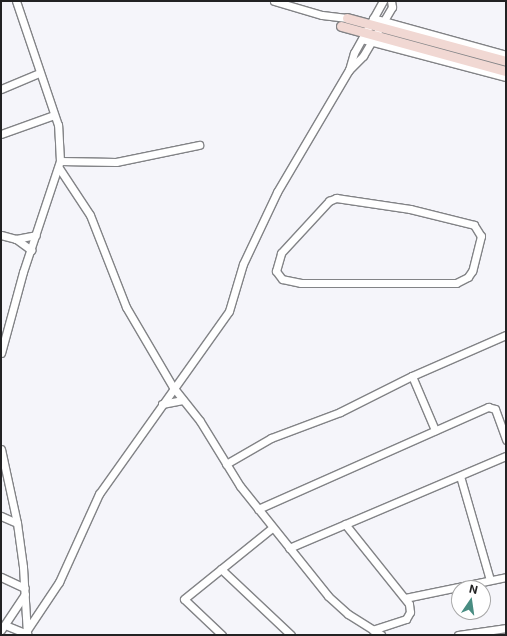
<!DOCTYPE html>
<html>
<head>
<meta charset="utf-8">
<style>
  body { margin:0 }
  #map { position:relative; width:507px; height:636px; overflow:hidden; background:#f5f5fa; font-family:Inter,sans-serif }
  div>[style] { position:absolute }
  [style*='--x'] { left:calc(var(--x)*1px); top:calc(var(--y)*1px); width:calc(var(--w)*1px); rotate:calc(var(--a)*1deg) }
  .roads { filter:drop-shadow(1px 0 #828386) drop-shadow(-1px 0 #828386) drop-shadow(0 1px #828386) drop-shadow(0 -1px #828386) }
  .minor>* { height:7px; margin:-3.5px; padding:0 3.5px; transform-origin:3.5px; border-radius:3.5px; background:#fff }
  .secondary>* { height:9px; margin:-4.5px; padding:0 4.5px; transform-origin:4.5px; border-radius:4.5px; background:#f1d8d3 }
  span { translate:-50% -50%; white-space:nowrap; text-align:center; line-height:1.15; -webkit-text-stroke:3.5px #fff; paint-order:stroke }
  .frame { position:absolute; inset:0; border:2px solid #222223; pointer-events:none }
  .north { position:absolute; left:451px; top:580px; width:40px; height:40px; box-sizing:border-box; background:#fff; border:1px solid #a7a7a7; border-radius:50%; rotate:13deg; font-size:11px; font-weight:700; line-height:16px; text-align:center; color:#222223 }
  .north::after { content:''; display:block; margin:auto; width:14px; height:18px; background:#498d82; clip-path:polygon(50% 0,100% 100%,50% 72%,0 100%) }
</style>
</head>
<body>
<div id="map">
  <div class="roads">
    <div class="minor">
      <i style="--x:274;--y:1;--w:50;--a:16.3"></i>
      <i style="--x:322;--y:15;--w:25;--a:7"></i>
      <i style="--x:373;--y:18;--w:138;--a:15.5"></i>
      <i style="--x:362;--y:39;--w:149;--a:14.8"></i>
      <i style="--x:349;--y:70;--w:18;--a:-74"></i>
      <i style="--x:354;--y:53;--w:60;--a:-60.9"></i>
      <i style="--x:1;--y:89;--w:41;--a:-22.8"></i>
      <i style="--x:1;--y:134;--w:56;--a:-19.7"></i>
      <i style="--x:60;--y:161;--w:56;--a:1"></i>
      <i style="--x:116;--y:162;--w:85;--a:-11.6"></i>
      <i style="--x:59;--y:168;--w:56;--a:56.6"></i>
      <i style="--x:90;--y:215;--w:99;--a:68.6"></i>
      <i style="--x:126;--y:307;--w:93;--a:59.6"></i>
      <i style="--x:173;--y:387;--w:43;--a:51.5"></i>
      <i style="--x:200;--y:421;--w:76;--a:58.4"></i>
      <i style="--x:240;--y:486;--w:141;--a:51.3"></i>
      <i style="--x:328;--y:596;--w:27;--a:42"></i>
      <i style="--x:348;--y:614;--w:39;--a:32"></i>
      <i style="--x:336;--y:198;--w:75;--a:8.5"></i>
      <i style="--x:410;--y:209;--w:66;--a:14"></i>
      <i style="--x:474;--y:225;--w:13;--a:58"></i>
      <i style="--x:481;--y:236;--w:36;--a:104"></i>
      <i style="--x:472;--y:271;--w:7;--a:124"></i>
      <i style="--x:468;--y:277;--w:13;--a:153"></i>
      <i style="--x:456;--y:283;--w:155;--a:180"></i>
      <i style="--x:301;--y:283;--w:19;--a:-168"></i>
      <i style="--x:282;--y:279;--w:10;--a:-127"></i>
      <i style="--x:276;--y:271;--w:19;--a:-74"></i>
      <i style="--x:281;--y:253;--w:71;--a:-47.3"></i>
      <i style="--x:329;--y:201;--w:8;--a:-23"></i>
      <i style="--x:1;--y:235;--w:16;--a:15"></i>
      <i style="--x:16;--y:239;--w:20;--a:-11"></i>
      <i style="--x:16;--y:239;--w:19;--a:36"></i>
      <i style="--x:1;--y:353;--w:84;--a:-74.8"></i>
      <i style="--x:23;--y:272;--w:117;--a:-71.6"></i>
      <i style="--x:60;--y:161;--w:36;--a:-93"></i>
      <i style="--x:58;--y:125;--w:131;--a:-108.7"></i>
      <i style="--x:412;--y:376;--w:59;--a:66.9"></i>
      <i style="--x:162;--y:404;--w:21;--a:-11"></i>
      <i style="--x:1;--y:449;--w:76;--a:77.8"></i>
      <i style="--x:17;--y:523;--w:44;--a:82.2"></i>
      <i style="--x:23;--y:567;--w:68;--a:86.6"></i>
      <i style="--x:226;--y:464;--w:52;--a:-30"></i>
      <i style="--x:271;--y:438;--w:74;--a:-20.6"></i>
      <i style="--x:340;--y:412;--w:80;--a:-26.6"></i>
      <i style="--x:412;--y:376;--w:103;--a:-23.6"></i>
      <i style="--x:460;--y:476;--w:108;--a:73.9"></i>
      <i style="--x:258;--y:509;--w:252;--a:-23.9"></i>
      <i style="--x:488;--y:407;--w:7;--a:16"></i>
      <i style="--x:495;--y:409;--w:33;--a:70"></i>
      <i style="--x:1;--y:516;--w:17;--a:24"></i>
      <i style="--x:345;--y:524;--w:102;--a:51.3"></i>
      <i style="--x:409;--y:604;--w:8;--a:83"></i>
      <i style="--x:410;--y:612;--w:8;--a:120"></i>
      <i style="--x:406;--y:619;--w:35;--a:162"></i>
      <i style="--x:289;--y:548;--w:236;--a:-23"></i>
      <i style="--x:221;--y:569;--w:96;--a:43.3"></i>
      <i style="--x:1;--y:577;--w:26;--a:25"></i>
      <i style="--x:405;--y:598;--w:103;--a:-11.7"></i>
      <i style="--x:5;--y:625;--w:24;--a:22"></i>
      <i style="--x:1;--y:630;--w:43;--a:-56.3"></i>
      <i style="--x:27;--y:630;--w:58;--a:-56.3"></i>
      <i style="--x:59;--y:582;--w:97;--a:-65.6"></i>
      <i style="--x:99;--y:494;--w:224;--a:-54.6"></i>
      <i style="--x:229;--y:311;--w:49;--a:-73.4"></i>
      <i style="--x:243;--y:264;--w:80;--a:-64.7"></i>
      <i style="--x:277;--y:192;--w:142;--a:-59.5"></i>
      <i style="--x:349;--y:70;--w:20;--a:-45"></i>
      <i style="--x:363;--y:56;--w:57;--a:-59.4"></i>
      <i style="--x:392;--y:7;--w:6;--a:-99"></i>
      <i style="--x:222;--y:635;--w:52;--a:-136.5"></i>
      <i style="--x:184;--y:599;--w:113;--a:-38.9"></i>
      <i style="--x:458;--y:635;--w:49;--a:-8.3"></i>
    </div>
    <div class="secondary">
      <i style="--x:347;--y:18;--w:165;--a:15.1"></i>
      <i style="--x:341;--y:26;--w:171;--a:15.3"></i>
    </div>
  </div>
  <div class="frame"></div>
  <div class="north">N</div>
</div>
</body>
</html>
